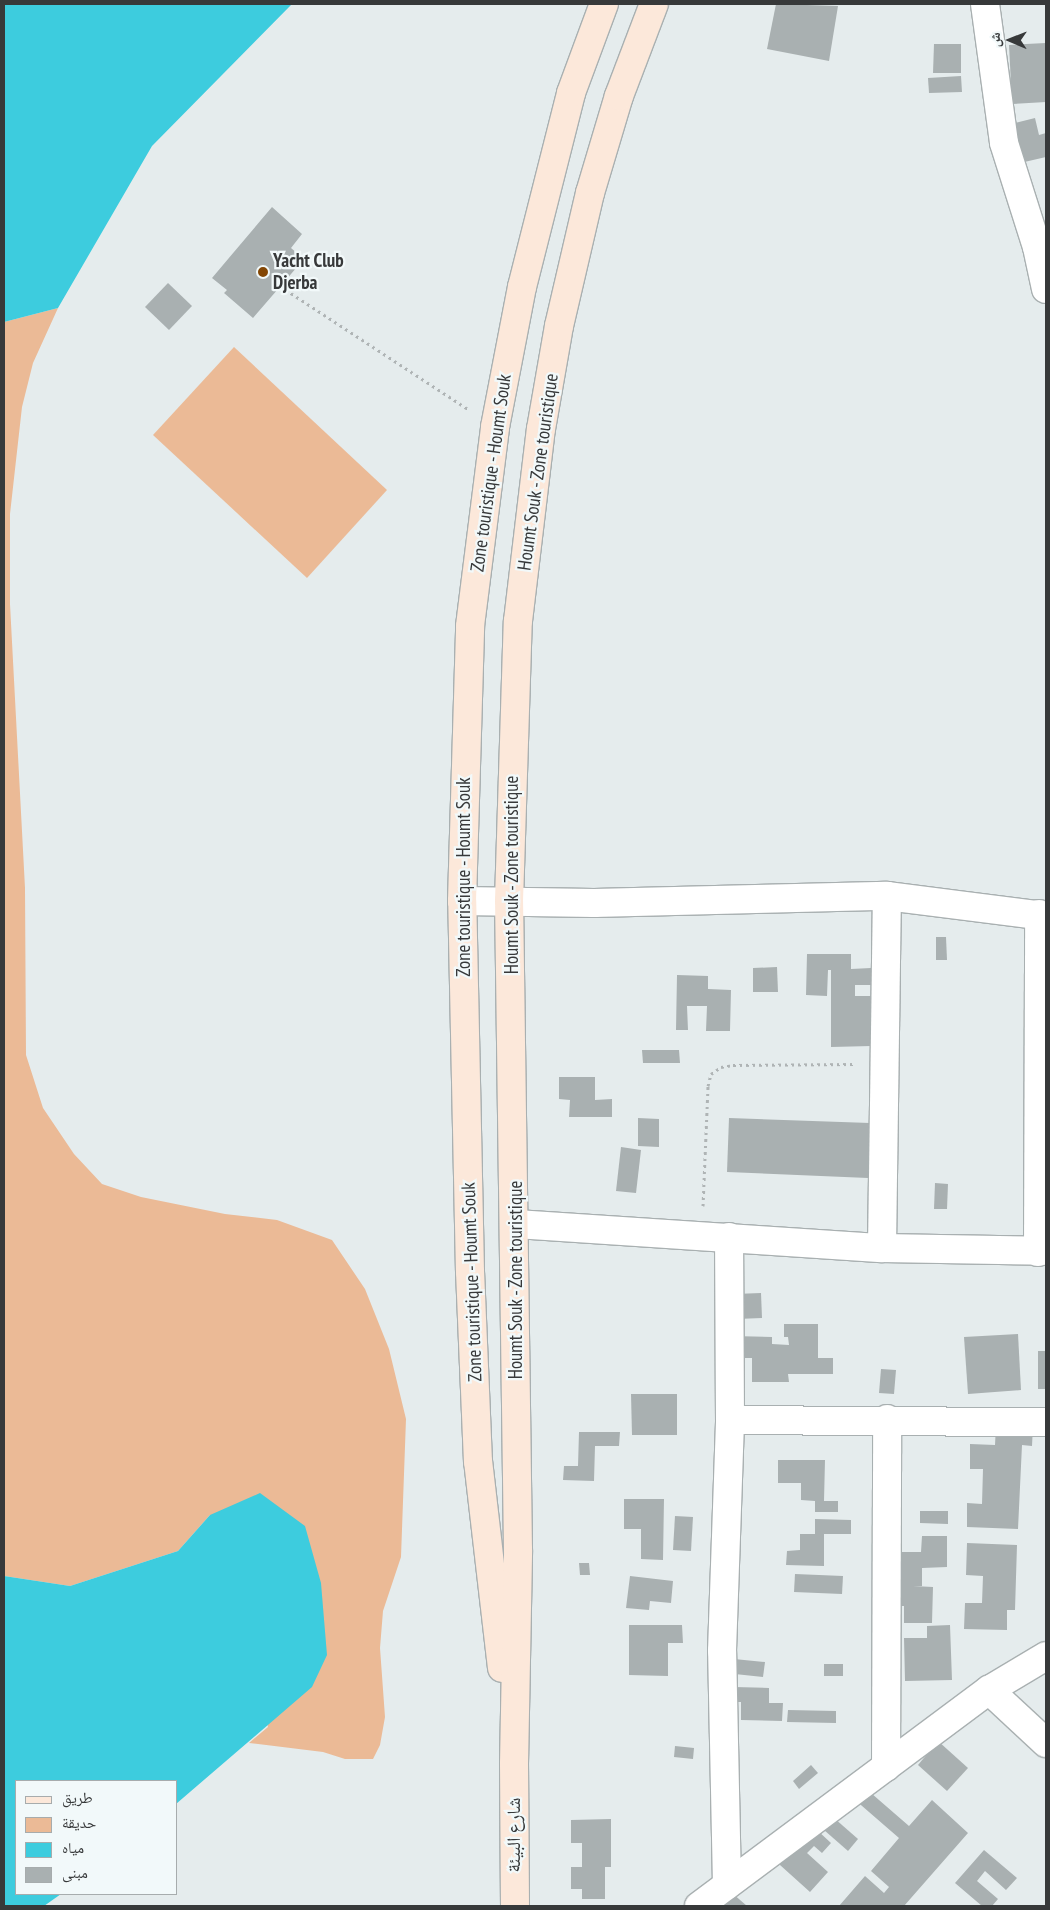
<!DOCTYPE html>
<html>
<head>
<meta charset="utf-8">
<style>
  body { margin:0 }
  #map { position:relative; width:1050px; height:1910px; overflow:hidden; background:#e5eced; font-family:"PT Sans Narrow","Noto Naskh Arabic",sans-serif }
  div>[style] { position:absolute }
  [style*='--x'] { left:calc(var(--x)*1px); top:calc(var(--y)*1px); width:calc(var(--w)*1px); rotate:calc(var(--a)*1deg) }
  .green>* { inset:0; background:#ebba96 }
  .water>* { inset:0; background:#3dccde }
  .building>* { inset:0; background:#a9b0b1 }
  .path>* { height:3px; margin-top:-1.5px; transform-origin:0; background:repeating-linear-gradient(90deg,#afb4b5 0 2.5px,transparent 0 6.5px) }
  .roads { filter:drop-shadow(1px 0 #a9b0b1) drop-shadow(-1px 0 #a9b0b1) drop-shadow(0 1px #a9b0b1) drop-shadow(0 -1px #a9b0b1) }
  .street>* { height:28px; margin:-14px; padding:0 14px; transform-origin:14px; border-radius:14px; background:#fff }
  .secondary>* { height:28px; margin:-14px; padding:0 14px; transform-origin:14px; border-radius:14px; background:#fce8da }
  .dots>* { width:14px; height:14px; translate:-50% -50%; box-sizing:border-box; border:2px solid #f2f9fa; border-radius:50% }
  span { translate:-50% -50%; white-space:nowrap; text-align:center; line-height:1.15; -webkit-text-stroke:4.5px #f2f9fa; paint-order:stroke }
  .poi-label { font-size:19px; color:#37393a; font-weight:700 }
  .left { translate:0 -50%; text-align:left }
  .street-label { font-size:19px; color:#37393a }
  .frame { position:absolute; inset:0; border:5px solid #37393a; pointer-events:none }
  .legend { position:absolute; left:15px; top:1780px; width:162px; height:115px; box-sizing:border-box; background:#f2f9fa; border:1px solid #a7acad; margin:0; padding:6px 9px; list-style:none; font-size:15px; color:#37393a }
  .legend li { display:flex; align-items:center; gap:10px; height:25px }
  .legend b { width:25px; border:1px solid #a7acad }
  .north { position:absolute; left:985px; top:15px; width:50px; height:50px; -webkit-text-stroke:4px #f2f9fa; paint-order:stroke; rotate:271deg; font-size:14px; font-weight:700; line-height:20px; text-align:center; color:#37393a }
  .north::after { content:''; display:block; margin:auto; width:18px; height:22px; background:#37393a; clip-path:polygon(50% 0,100% 100%,50% 72%,0 100%) }
</style>
</head>
<body>
<div id="map">
  <div class="green">
    <i style="clip-path:polygon(58px 308px,33px 363px,22px 407px,10px 514px,10px 604px,25px 888px,26px 1055px,43px 1108px,74px 1154px,102px 1184px,141px 1197px,225px 1214px,277px 1220px,332px 1240px,365px 1289px,389px 1349px,406px 1419px,401px 1557px,383px 1611px,380px 1648px,385px 1717px,380px 1745px,373px 1759px,345px 1759px,323px 1752px,249px 1743px,268px 1727px,210px 1515px,178px 1551px,70px 1586px,4px 1576px,4px 322px)"></i>
    <i style="clip-path:polygon(234px 347px,387px 490px,307px 578px,153px 435px)"></i>
  </div>
  <div class="water">
    <i style="clip-path:polygon(4px 4px,292px 4px,152px 146px,58px 308px,4px 322px)"></i>
    <i style="clip-path:polygon(260px 1493px,305px 1526px,321px 1583px,327px 1655px,312px 1687px,176px 1804px,176px 1781px,16px 1781px,16px 1894px,61px 1894px,44px 1906px,4px 1906px,4px 1576px,70px 1586px,178px 1551px,210px 1515px)"></i>
  </div>
  <div class="building">
    <i style="clip-path:polygon(776px 4px,838px 6px,829px 61px,767px 49px)"></i>
    <i style="clip-path:polygon(1046px 43px,1046px 102px,1012px 104px,1009px 45px)"></i>
    <i style="clip-path:polygon(934px 44px,961px 44px,961px 73px,933px 73px)"></i>
    <i style="clip-path:polygon(961px 76px,962px 92px,929px 93px,928px 78px)"></i>
    <i style="clip-path:polygon(1035px 118px,1039px 135px,1046px 133px,1046px 157px,1020px 163px,1011px 124px)"></i>
    <i style="clip-path:polygon(272px 207px,302px 234px,291px 248px,304px 259px,253px 318px,224px 293px,227px 290px,212px 278px)"></i>
    <i style="clip-path:polygon(168px 283px,192px 306px,169px 330px,145px 307px)"></i>
    <i style="clip-path:polygon(936px 937px,946px 937px,947px 960px,936px 960px)"></i>
    <i style="clip-path:polygon(807px 954px,851px 954px,851px 969px,871px 968px,871px 985px,855px 985px,855px 996px,871px 996px,871px 1046px,831px 1047px,831px 970px,828px 970px,827px 996px,806px 995px)"></i>
    <i style="clip-path:polygon(777px 967px,778px 992px,753px 992px,753px 968px)"></i>
    <i style="clip-path:polygon(677px 975px,708px 976px,708px 989px,731px 990px,730px 1031px,706px 1031px,707px 1006px,687px 1006px,688px 1030px,676px 1030px)"></i>
    <i style="clip-path:polygon(642px 1050px,679px 1050px,680px 1063px,643px 1063px)"></i>
    <i style="clip-path:polygon(559px 1077px,595px 1077px,595px 1100px,612px 1099px,612px 1117px,569px 1117px,570px 1100px,559px 1099px)"></i>
    <i style="clip-path:polygon(638px 1118px,659px 1119px,659px 1147px,638px 1146px)"></i>
    <i style="clip-path:polygon(729px 1118px,870px 1123px,868px 1178px,727px 1172px)"></i>
    <i style="clip-path:polygon(621px 1147px,641px 1150px,636px 1193px,616px 1191px)"></i>
    <i style="clip-path:polygon(935px 1183px,948px 1184px,947px 1209px,934px 1209px)"></i>
    <i style="clip-path:polygon(761px 1293px,762px 1318px,737px 1319px,735px 1294px)"></i>
    <i style="clip-path:polygon(784px 1324px,818px 1324px,818px 1358px,833px 1358px,833px 1374px,788px 1374px,789px 1382px,752px 1382px,752px 1358px,732px 1358px,732px 1336px,772px 1337px,772px 1344px,789px 1345px,788px 1337px,784px 1337px)"></i>
    <i style="clip-path:polygon(1018px 1334px,1021px 1390px,968px 1394px,964px 1337px)"></i>
    <i style="clip-path:polygon(1038px 1351px,1046px 1351px,1046px 1389px,1038px 1389px)"></i>
    <i style="clip-path:polygon(881px 1369px,896px 1370px,894px 1394px,879px 1393px)"></i>
    <i style="clip-path:polygon(631px 1394px,677px 1394px,677px 1435px,632px 1435px)"></i>
    <i style="clip-path:polygon(996px 1425px,1033px 1426px,1032px 1446px,1022px 1445px,1018px 1529px,967px 1527px,967px 1503px,982px 1504px,983px 1469px,970px 1469px,970px 1444px,995px 1445px)"></i>
    <i style="clip-path:polygon(579px 1432px,620px 1432px,619px 1446px,595px 1446px,594px 1481px,563px 1480px,564px 1466px,578px 1466px)"></i>
    <i style="clip-path:polygon(778px 1460px,825px 1460px,824px 1501px,838px 1501px,838px 1512px,815px 1512px,815px 1501px,801px 1500px,801px 1483px,778px 1483px)"></i>
    <i style="clip-path:polygon(624px 1499px,664px 1499px,663px 1560px,641px 1559px,641px 1529px,624px 1529px)"></i>
    <i style="clip-path:polygon(920px 1511px,948px 1511px,948px 1524px,920px 1523px)"></i>
    <i style="clip-path:polygon(675px 1516px,693px 1517px,691px 1551px,673px 1550px)"></i>
    <i style="clip-path:polygon(815px 1519px,851px 1520px,851px 1534px,824px 1534px,824px 1566px,786px 1565px,787px 1551px,800px 1550px,800px 1534px,815px 1534px)"></i>
    <i style="clip-path:polygon(922px 1536px,947px 1536px,947px 1567px,922px 1568px,922px 1586px,913px 1586px,933px 1587px,932px 1623px,904px 1623px,904px 1606px,899px 1606px,899px 1552px,921px 1552px)"></i>
    <i style="clip-path:polygon(967px 1543px,1017px 1545px,1015px 1610px,1007px 1610px,1007px 1630px,964px 1629px,965px 1603px,982px 1603px,983px 1576px,966px 1575px)"></i>
    <i style="clip-path:polygon(579px 1563px,589px 1563px,590px 1575px,580px 1575px)"></i>
    <i style="clip-path:polygon(795px 1574px,843px 1576px,842px 1594px,794px 1592px)"></i>
    <i style="clip-path:polygon(630px 1576px,673px 1581px,671px 1603px,650px 1601px,649px 1610px,626px 1608px)"></i>
    <i style="clip-path:polygon(629px 1625px,682px 1625px,683px 1643px,668px 1643px,668px 1676px,629px 1675px)"></i>
    <i style="clip-path:polygon(950px 1625px,952px 1680px,905px 1681px,904px 1638px,927px 1638px,927px 1626px)"></i>
    <i style="clip-path:polygon(734px 1659px,765px 1662px,763px 1677px,716px 1672px)"></i>
    <i style="clip-path:polygon(824px 1664px,843px 1664px,843px 1676px,824px 1676px)"></i>
    <i style="clip-path:polygon(734px 1687px,769px 1688px,769px 1703px,783px 1703px,782px 1721px,741px 1720px,741px 1702px,733px 1702px)"></i>
    <i style="clip-path:polygon(788px 1710px,836px 1711px,836px 1723px,787px 1722px)"></i>
    <i style="clip-path:polygon(938px 1741px,968px 1768px,947px 1791px,918px 1765px)"></i>
    <i style="clip-path:polygon(675px 1746px,694px 1748px,693px 1759px,674px 1757px)"></i>
    <i style="clip-path:polygon(811px 1765px,818px 1773px,799px 1789px,793px 1781px)"></i>
    <i style="clip-path:polygon(864px 1787px,909px 1826px,932px 1800px,968px 1833px,904px 1906px,839px 1906px,865px 1876px,884px 1893px,889px 1887px,871px 1871px,899px 1838px,854px 1799px)"></i>
    <i style="clip-path:polygon(826px 1811px,858px 1839px,848px 1851px,816px 1823px)"></i>
    <i style="clip-path:polygon(804px 1818px,831px 1843px,822px 1853px,814px 1846px,807px 1853px,828px 1872px,810px 1892px,770px 1856px)"></i>
    <i style="clip-path:polygon(611px 1819px,611px 1867px,605px 1867px,605px 1899px,582px 1899px,582px 1889px,571px 1889px,571px 1867px,582px 1867px,582px 1843px,571px 1843px,571px 1820px)"></i>
    <i style="clip-path:polygon(984px 1850px,1017px 1878px,1006px 1890px,985px 1871px,977px 1881px,998px 1899px,992px 1906px,982px 1906px,955px 1883px)"></i>
    <i style="clip-path:polygon(732px 1893px,747px 1906px,721px 1906px)"></i>
  </div>
  <div class="path">
    <i style="--x:280;--y:286;--w:225;--a:33.2"></i>
    <i style="--x:703;--y:1206;--w:120;--a:-87.6"></i>
    <i style="--x:708;--y:1086;--w:12;--a:-76"></i>
    <i style="--x:711;--y:1074;--w:12;--a:-35"></i>
    <i style="--x:721;--y:1067;--w:12;--a:-9"></i>
    <i style="--x:733;--y:1065;--w:123;--a:-0.5"></i>
  </div>
  <div class="roads">
    <div class="street">
      <i style="--x:985;--y:4;--w:140;--a:82.2"></i>
      <i style="--x:1004;--y:143;--w:109;--a:72.4"></i>
      <i style="--x:1037;--y:247;--w:43;--a:77.9"></i>
      <i style="--x:462;--y:901;--w:132;--a:0.9"></i>
      <i style="--x:594;--y:903;--w:293;--a:-1.4"></i>
      <i style="--x:887;--y:896;--w:160;--a:7.2"></i>
      <i style="--x:516;--y:1224;--w:367;--a:3.8"></i>
      <i style="--x:882;--y:1248;--w:164;--a:1"></i>
      <i style="--x:882;--y:1248;--w:352;--a:-89.2"></i>
      <i style="--x:1038;--y:1252;--w:338;--a:-89.8"></i>
      <i style="--x:730;--y:1420;--w:316;--a:0.4"></i>
      <i style="--x:989;--y:1690;--w:78;--a:42.9"></i>
      <i style="--x:886;--y:1767;--w:348;--a:-89.8"></i>
      <i style="--x:727;--y:1885;--w:234;--a:-91.2"></i>
      <i style="--x:722;--y:1651;--w:231;--a:-88"></i>
      <i style="--x:730;--y:1420;--w:183;--a:-90.3"></i>
      <i style="--x:699;--y:1906;--w:362;--a:-36.7"></i>
      <i style="--x:989;--y:1690;--w:66;--a:-30.8"></i>
    </div>
    <div class="secondary">
      <i style="--x:502;--y:1668;--w:207;--a:-96.6"></i>
      <i style="--x:478;--y:1462;--w:190;--a:-92.4"></i>
      <i style="--x:470;--y:1272;--w:371;--a:-91.2"></i>
      <i style="--x:462;--y:901;--w:275;--a:-88.3"></i>
      <i style="--x:470;--y:626;--w:201;--a:-82.8"></i>
      <i style="--x:495;--y:427;--w:143;--a:-79.1"></i>
      <i style="--x:522;--y:287;--w:200;--a:-75.8"></i>
      <i style="--x:571;--y:93;--w:95;--a:-69.7"></i>
      <i style="--x:515;--y:1906;--w:142;--a:-90.4"></i>
      <i style="--x:514;--y:1764;--w:214;--a:-88.9"></i>
      <i style="--x:518;--y:1550;--w:649;--a:-90.79"></i>
      <i style="--x:509;--y:901;--w:280;--a:-88.2"></i>
      <i style="--x:518;--y:621;--w:193;--a:-83.2"></i>
      <i style="--x:541;--y:429;--w:105;--a:-80.1"></i>
      <i style="--x:559;--y:326;--w:137;--a:-76.9"></i>
      <i style="--x:590;--y:193;--w:101;--a:-73.4"></i>
      <i style="--x:619;--y:96;--w:98;--a:-69.2"></i>
    </div>
  </div>
  <div class="dots">
    <i style="left:263px;top:272px;background:#834604"></i>
  </div>
  <div class="poi-label">
    <span class="left" style="left:273px;top:272px">Yacht Club<br>Djerba</span>
  </div>
  <div class="street-label">
    <span style="left:538px;top:472px;rotate:-82deg">Houmt Souk - Zone touristique</span>
    <span style="left:491px;top:473px;rotate:-82deg">Zone touristique - Houmt Souk</span>
    <span style="left:512px;top:875px;rotate:-90deg">Houmt Souk - Zone touristique</span>
    <span style="left:464px;top:877px;rotate:-90deg">Zone touristique - Houmt Souk</span>
    <span style="left:516px;top:1280px;rotate:-90deg">Houmt Souk - Zone touristique</span>
    <span style="left:472px;top:1282px;rotate:-92deg">Zone touristique - Houmt Souk</span>
    <span style="left:514px;top:1835px;rotate:-90deg">شارع البيئة</span>
  </div>
  <div class="frame"></div>
  <ul class="legend">
  <li><b style="height:6px;background:#fce8da"></b>طريق</li>
  <li><b style="height:14px;background:#ebba96"></b>حديقة</li>
  <li><b style="height:14px;background:#3dccde"></b>مياه</li>
  <li><b style="height:14px;background:#a9b0b1"></b>مبنى</li>
  </ul>
  <div class="north">ش</div>
</div>
</body>
</html>
